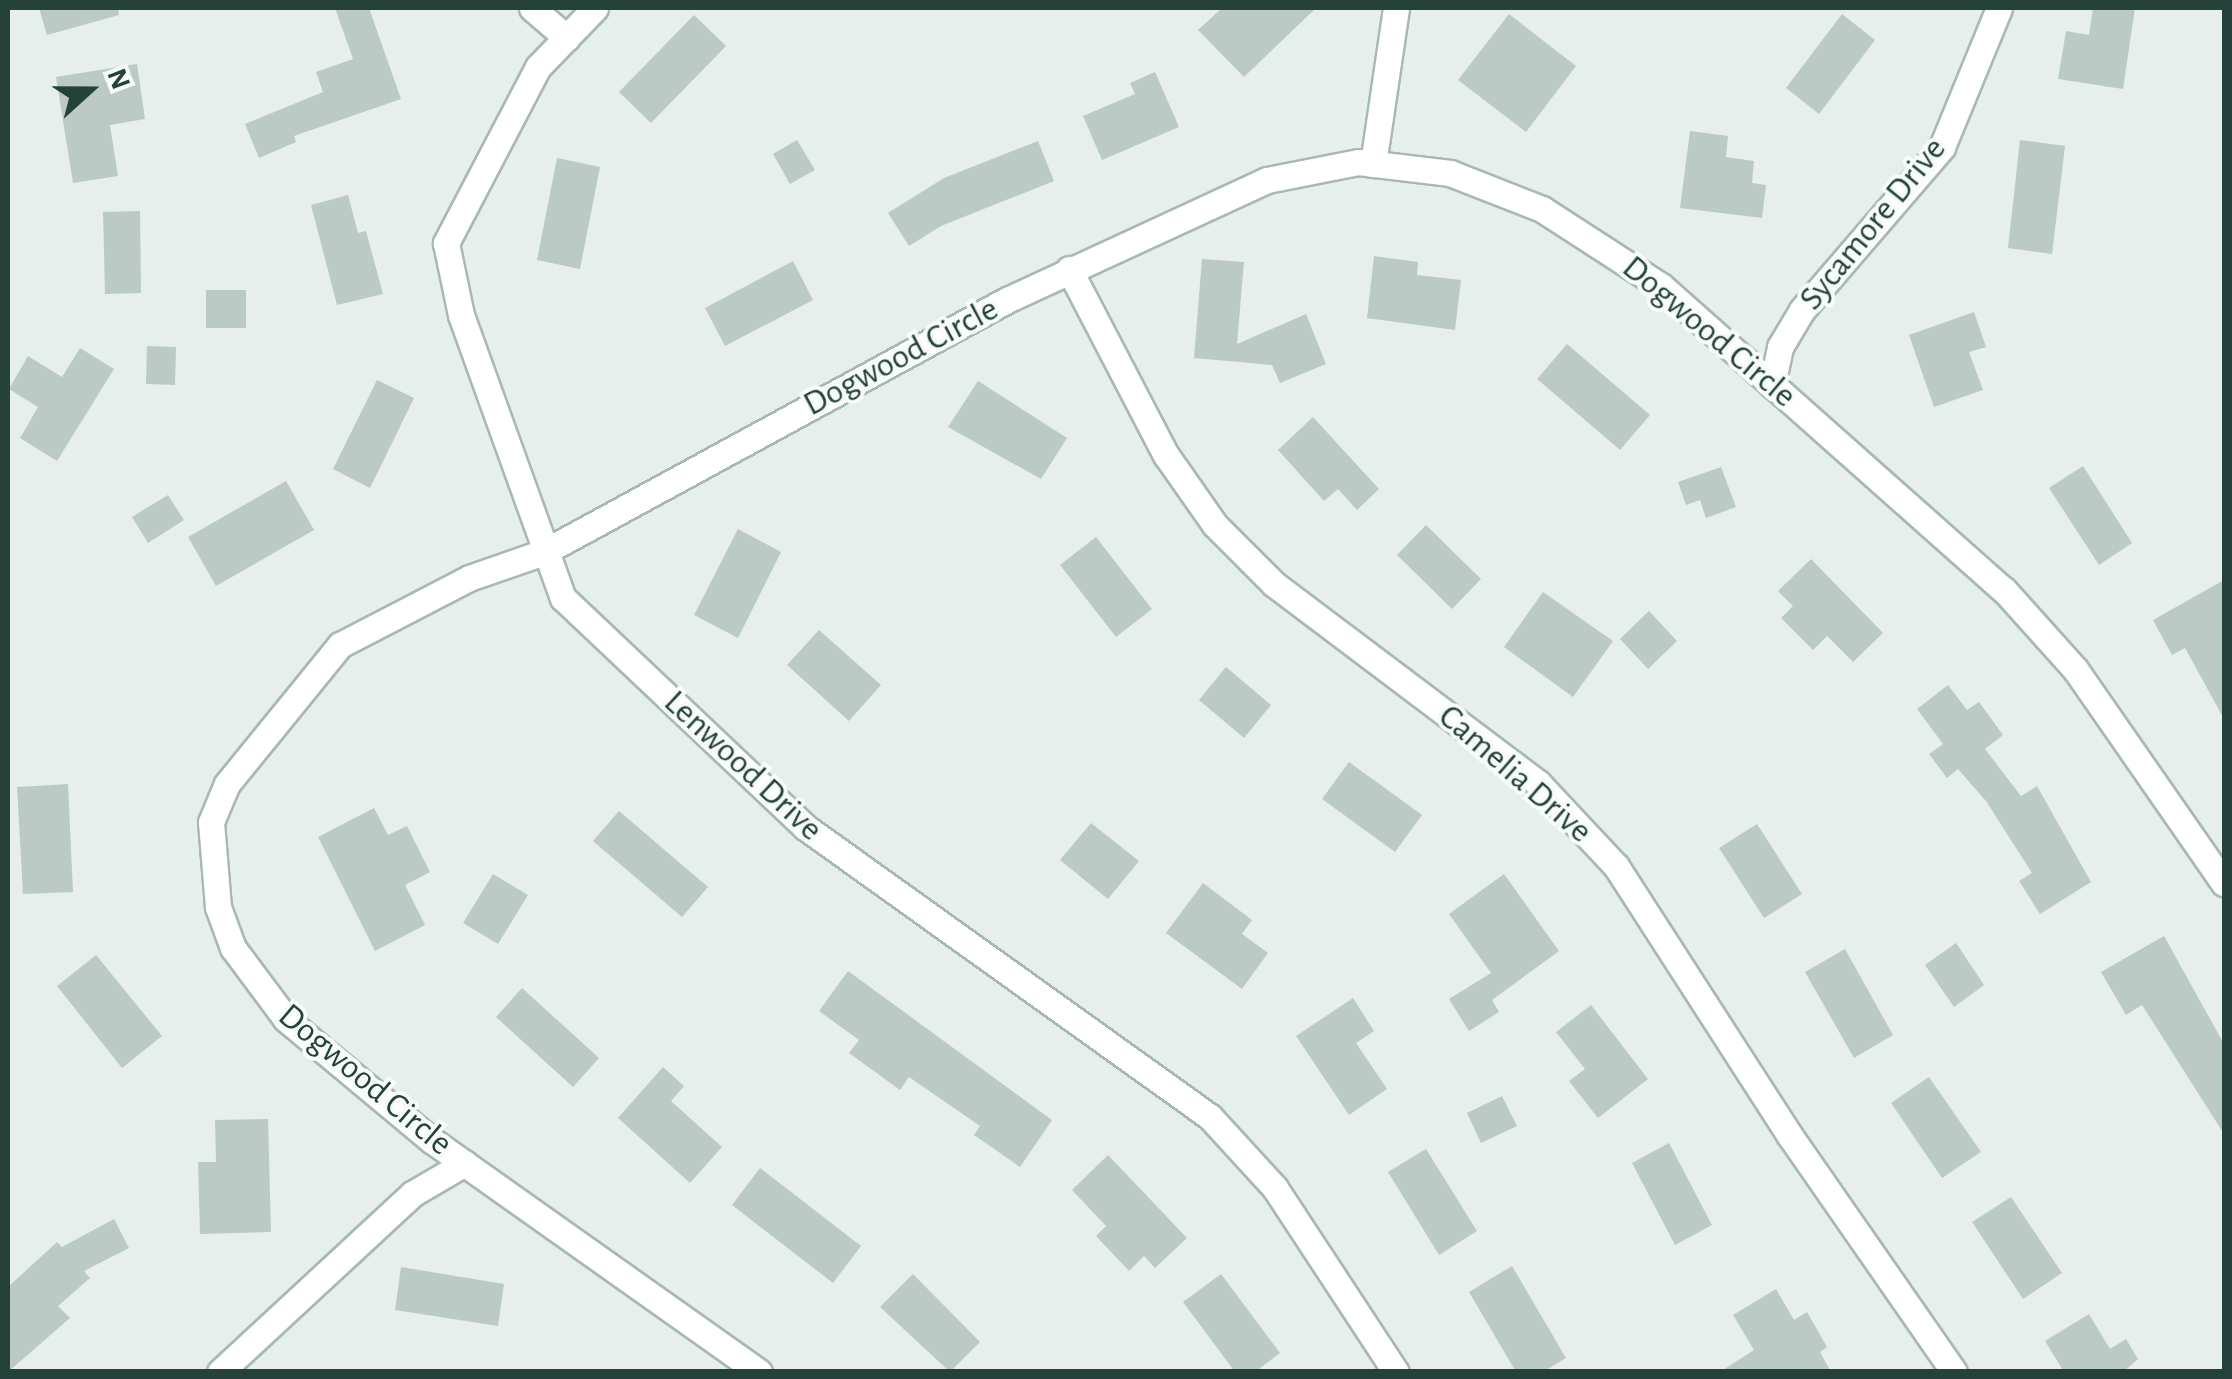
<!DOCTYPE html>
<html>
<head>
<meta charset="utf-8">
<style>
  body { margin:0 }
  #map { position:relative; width:2232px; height:1379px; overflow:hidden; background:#e6efeb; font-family:"Alegreya Sans",sans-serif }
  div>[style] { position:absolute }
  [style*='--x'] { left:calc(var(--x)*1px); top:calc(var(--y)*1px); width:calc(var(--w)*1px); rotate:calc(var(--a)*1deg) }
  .building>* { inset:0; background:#bbcac4 }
  .roads { filter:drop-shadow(2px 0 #a8b8b2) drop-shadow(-2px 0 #a8b8b2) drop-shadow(0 2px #a8b8b2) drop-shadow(0 -2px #a8b8b2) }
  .minor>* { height:25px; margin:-12.5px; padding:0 12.5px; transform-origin:12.5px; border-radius:12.5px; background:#fff }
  span { translate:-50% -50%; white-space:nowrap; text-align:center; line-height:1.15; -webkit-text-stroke:8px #f7fbf9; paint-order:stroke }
  .street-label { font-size:35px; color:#24423a }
  .frame { position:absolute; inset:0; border:10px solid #24423a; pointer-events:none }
  .north { position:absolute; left:40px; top:40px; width:100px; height:100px; -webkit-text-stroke:8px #f7fbf9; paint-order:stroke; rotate:69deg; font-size:28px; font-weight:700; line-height:40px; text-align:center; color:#24423a }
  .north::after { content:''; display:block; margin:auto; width:35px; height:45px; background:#24423a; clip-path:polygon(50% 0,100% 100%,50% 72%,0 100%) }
</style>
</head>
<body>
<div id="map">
  <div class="building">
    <i style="clip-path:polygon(39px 8px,118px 8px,119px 15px,47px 35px)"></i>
    <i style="clip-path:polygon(335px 8px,369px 8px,401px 99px,294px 136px,296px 142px,259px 158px,245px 124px,323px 92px,316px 72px,353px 59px)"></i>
    <i style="clip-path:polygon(1222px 8px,1316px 8px,1244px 77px,1198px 30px)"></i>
    <i style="clip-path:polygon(2093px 8px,2135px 8px,2123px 89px,2058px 79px,2066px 31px,2089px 35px)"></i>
    <i style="clip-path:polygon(1509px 14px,1576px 66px,1526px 132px,1458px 80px)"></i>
    <i style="clip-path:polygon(1842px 14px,1875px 40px,1819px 114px,1786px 88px)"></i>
    <i style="clip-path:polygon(694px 15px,726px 46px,651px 123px,619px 92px)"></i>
    <i style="clip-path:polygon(137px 64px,145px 119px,110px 125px,118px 176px,73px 183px,56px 77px)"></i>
    <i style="clip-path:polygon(1155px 72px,1179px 127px,1102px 160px,1083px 116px,1135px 94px,1130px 83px)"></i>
    <i style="clip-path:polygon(1690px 131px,1728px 136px,1726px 157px,1754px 161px,1752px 183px,1766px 185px,1762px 218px,1680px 208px)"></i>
    <i style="clip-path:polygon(797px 140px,815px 170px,790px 184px,773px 154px)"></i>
    <i style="clip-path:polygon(2020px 140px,2065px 146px,2052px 254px,2008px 248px)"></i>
    <i style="clip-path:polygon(1038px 141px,1054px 181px,941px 226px,909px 246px,888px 213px,944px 178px)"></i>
    <i style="clip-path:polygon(557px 158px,600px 167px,580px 269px,537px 260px)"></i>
    <i style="clip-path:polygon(348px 195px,358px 233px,366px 231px,383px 294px,337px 305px,311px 205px)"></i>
    <i style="clip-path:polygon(140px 211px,141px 293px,105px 294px,103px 212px)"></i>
    <i style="clip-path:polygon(1374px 256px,1418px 262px,1417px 275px,1461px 280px,1455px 330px,1367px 318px)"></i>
    <i style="clip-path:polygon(1202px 259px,1244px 262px,1237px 344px,1306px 314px,1326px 364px,1280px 383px,1272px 365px,1194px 358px)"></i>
    <i style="clip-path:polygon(793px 261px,813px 300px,725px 346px,705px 308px)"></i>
    <i style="clip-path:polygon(206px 290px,246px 290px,246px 328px,206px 328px)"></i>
    <i style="clip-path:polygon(1974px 312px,1986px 347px,1969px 352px,1983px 390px,1934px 407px,1909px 335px)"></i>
    <i style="clip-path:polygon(1567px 344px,1650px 415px,1620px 450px,1537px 379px)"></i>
    <i style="clip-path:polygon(147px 346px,176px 347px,175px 385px,146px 384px)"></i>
    <i style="clip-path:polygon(80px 348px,114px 369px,57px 461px,20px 438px,38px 407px,9px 389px,28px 356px,62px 377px)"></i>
    <i style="clip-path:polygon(377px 380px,414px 398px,370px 488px,333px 469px)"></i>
    <i style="clip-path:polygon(978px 381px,1067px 438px,1041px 479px,948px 427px)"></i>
    <i style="clip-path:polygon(1313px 417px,1379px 489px,1357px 510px,1338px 489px,1324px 501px,1278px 450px)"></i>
    <i style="clip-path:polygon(2083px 466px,2132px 543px,2099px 565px,2049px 488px)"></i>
    <i style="clip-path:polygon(1721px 467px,1736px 507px,1706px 518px,1700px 500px,1686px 505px,1678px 482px)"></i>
    <i style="clip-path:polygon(286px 481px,314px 530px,216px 586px,188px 537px)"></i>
    <i style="clip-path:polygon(168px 495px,184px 520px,148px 543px,132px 517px)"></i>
    <i style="clip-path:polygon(1426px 525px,1481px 579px,1452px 609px,1397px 555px)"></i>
    <i style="clip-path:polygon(738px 529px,781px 552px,738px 638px,694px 615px)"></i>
    <i style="clip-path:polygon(1096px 537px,1152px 609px,1116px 637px,1060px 565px)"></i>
    <i style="clip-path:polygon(1811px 559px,1883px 633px,1853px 662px,1827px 636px,1813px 650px,1781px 618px,1793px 606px,1778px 591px)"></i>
    <i style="clip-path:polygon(2224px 580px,2224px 719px,2185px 648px,2172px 655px,2153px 620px)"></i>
    <i style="clip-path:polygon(1543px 592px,1613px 641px,1573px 697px,1504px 647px)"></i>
    <i style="clip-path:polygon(1649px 611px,1677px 641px,1648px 669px,1620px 639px)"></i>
    <i style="clip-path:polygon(819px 630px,881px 685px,849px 721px,787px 665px)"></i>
    <i style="clip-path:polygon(1226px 667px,1271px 705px,1244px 738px,1199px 700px)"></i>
    <i style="clip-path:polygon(1948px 685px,1967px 710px,1979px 702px,2003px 735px,1985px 749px,2021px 796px,2037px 786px,2091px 882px,2040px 914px,2019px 881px,2032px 873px,1986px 801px,1958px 769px,1947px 778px,1929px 754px,1943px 744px,1917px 709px)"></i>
    <i style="clip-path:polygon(1349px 762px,1422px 815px,1395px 852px,1322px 799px)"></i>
    <i style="clip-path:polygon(68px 784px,73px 892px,23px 894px,17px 787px)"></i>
    <i style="clip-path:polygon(374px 808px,388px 835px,407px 826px,430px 872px,405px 885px,425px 925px,375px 951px,318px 837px)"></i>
    <i style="clip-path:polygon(619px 811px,708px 887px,682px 917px,593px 841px)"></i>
    <i style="clip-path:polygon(1091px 823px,1139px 861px,1108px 899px,1060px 860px)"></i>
    <i style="clip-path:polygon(1757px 824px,1802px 894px,1764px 918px,1719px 848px)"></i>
    <i style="clip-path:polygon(493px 874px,528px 895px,498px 944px,463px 923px)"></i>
    <i style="clip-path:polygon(1504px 874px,1559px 951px,1492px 1000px,1499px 1012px,1469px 1031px,1449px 999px,1491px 973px,1449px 914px)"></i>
    <i style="clip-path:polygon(1203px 883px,1252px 920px,1242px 934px,1268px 953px,1242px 989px,1166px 933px)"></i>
    <i style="clip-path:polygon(2164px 936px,2224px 1044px,2224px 1134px,2142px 1005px,2126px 1015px,2101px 972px)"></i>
    <i style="clip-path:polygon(1956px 943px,1984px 985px,1954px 1007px,1925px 965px)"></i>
    <i style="clip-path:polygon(1845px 949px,1893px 1035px,1854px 1058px,1805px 972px)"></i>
    <i style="clip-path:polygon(96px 955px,162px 1036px,122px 1068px,57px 986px)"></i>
    <i style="clip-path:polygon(848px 971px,1052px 1120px,1020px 1167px,974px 1135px,980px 1126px,909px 1077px,900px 1090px,849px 1053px,859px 1040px,819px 1011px)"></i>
    <i style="clip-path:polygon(522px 988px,599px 1058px,573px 1087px,496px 1017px)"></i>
    <i style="clip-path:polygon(1353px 998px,1374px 1031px,1356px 1043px,1387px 1089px,1349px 1115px,1296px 1036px)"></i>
    <i style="clip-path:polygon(1591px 1005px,1648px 1079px,1598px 1118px,1569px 1081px,1585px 1069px,1556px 1032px)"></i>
    <i style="clip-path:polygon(663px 1067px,684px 1086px,671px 1101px,722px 1147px,690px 1183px,618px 1118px)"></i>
    <i style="clip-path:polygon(1929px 1077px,1981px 1152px,1942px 1178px,1891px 1103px)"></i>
    <i style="clip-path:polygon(1502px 1096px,1517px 1126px,1481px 1143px,1467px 1113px)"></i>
    <i style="clip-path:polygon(268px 1119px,271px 1232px,200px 1234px,198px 1162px,216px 1162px,215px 1120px)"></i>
    <i style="clip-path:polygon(1669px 1143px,1712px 1225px,1675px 1245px,1632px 1163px)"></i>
    <i style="clip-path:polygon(1426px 1149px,1477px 1231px,1439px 1255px,1388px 1172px)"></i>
    <i style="clip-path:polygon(1108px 1155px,1187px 1238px,1155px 1268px,1144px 1256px,1129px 1271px,1096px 1236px,1106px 1226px,1072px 1190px)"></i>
    <i style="clip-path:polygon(760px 1168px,861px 1246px,833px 1283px,732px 1205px)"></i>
    <i style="clip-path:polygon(2011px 1197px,2062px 1273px,2023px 1299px,1972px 1222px)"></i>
    <i style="clip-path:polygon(114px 1219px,129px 1248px,84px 1271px,90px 1278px,58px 1306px,70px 1318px,8px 1372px,8px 1287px,57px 1242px,62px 1247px)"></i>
    <i style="clip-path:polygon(1512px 1266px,1566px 1358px,1543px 1372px,1516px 1372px,1469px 1292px)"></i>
    <i style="clip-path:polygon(401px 1267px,504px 1284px,498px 1326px,395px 1310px)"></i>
    <i style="clip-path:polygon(913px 1274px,980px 1342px,950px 1372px,880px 1307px)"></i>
    <i style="clip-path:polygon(1221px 1274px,1280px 1353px,1255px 1372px,1235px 1372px,1183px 1302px)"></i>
    <i style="clip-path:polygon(1776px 1289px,1794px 1320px,1807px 1312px,1827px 1347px,1820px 1352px,1831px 1372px,1720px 1372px,1754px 1350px,1733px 1315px)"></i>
    <i style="clip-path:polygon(2089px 1314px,2110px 1349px,2126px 1339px,2138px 1359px,2123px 1372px,2064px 1372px,2045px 1341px)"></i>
  </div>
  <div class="roads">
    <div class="minor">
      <i style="--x:532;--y:8;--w:46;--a:40.6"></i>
      <i style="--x:595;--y:8;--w:82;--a:134"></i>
      <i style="--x:538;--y:67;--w:199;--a:117.6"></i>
      <i style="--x:446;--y:243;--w:74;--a:78.2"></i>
      <i style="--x:461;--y:315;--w:301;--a:70.2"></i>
      <i style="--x:563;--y:598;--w:333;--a:43.4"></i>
      <i style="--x:805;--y:827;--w:498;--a:35.6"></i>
      <i style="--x:1210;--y:1117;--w:96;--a:47.5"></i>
      <i style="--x:1275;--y:1188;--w:220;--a:56.7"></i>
      <i style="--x:1373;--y:164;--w:158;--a:-81.6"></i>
      <i style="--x:1069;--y:269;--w:210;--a:62.5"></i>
      <i style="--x:1166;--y:455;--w:85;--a:55"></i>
      <i style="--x:1215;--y:525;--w:83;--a:45"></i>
      <i style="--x:1274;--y:584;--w:331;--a:37"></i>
      <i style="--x:1538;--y:783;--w:114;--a:46.8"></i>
      <i style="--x:1616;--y:866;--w:321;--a:57.2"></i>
      <i style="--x:1790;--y:1136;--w:287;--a:55.2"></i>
      <i style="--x:1772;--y:385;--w:39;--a:-78"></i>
      <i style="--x:1780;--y:347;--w:43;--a:-59.3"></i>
      <i style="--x:1802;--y:310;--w:215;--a:-49.3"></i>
      <i style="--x:1942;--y:147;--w:150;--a:-67.7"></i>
      <i style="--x:220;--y:1372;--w:262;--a:-42.8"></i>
      <i style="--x:412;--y:1194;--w:61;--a:-30.3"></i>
      <i style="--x:759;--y:1372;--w:402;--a:-144.7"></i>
      <i style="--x:431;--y:1140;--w:189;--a:-140.2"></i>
      <i style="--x:286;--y:1019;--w:89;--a:-126.7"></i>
      <i style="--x:233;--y:948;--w:44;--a:-110.1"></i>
      <i style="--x:218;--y:907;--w:85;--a:-94.7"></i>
      <i style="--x:211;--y:822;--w:41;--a:-67.2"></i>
      <i style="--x:227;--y:784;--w:179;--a:-50.9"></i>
      <i style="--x:340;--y:645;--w:145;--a:-27.4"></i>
      <i style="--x:469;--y:578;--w:79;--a:-19.1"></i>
      <i style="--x:544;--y:552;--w:527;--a:-28.56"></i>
      <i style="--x:1007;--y:300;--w:286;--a:-24.8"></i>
      <i style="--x:1267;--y:180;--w:93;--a:-11.2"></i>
      <i style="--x:1358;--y:162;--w:93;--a:6.8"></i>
      <i style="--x:1450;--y:173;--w:99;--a:21.4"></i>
      <i style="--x:1542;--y:209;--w:142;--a:32.9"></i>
      <i style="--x:1661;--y:286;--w:458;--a:41.6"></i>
      <i style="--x:2004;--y:590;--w:106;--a:48.1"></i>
      <i style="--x:2075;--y:669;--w:261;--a:55.2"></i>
    </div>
  </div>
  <div class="street-label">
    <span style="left:1873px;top:224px;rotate:-51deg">Sycamore Drive</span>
    <span style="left:1709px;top:332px;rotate:40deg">Dogwood Circle</span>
    <span style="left:901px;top:357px;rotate:-28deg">Dogwood Circle</span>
    <span style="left:743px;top:766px;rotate:43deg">Lenwood Drive</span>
    <span style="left:1515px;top:774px;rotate:41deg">Camelia Drive</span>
    <span style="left:365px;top:1080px;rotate:40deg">Dogwood Circle</span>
  </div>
  <div class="frame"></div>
  <div class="north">N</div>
</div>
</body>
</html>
